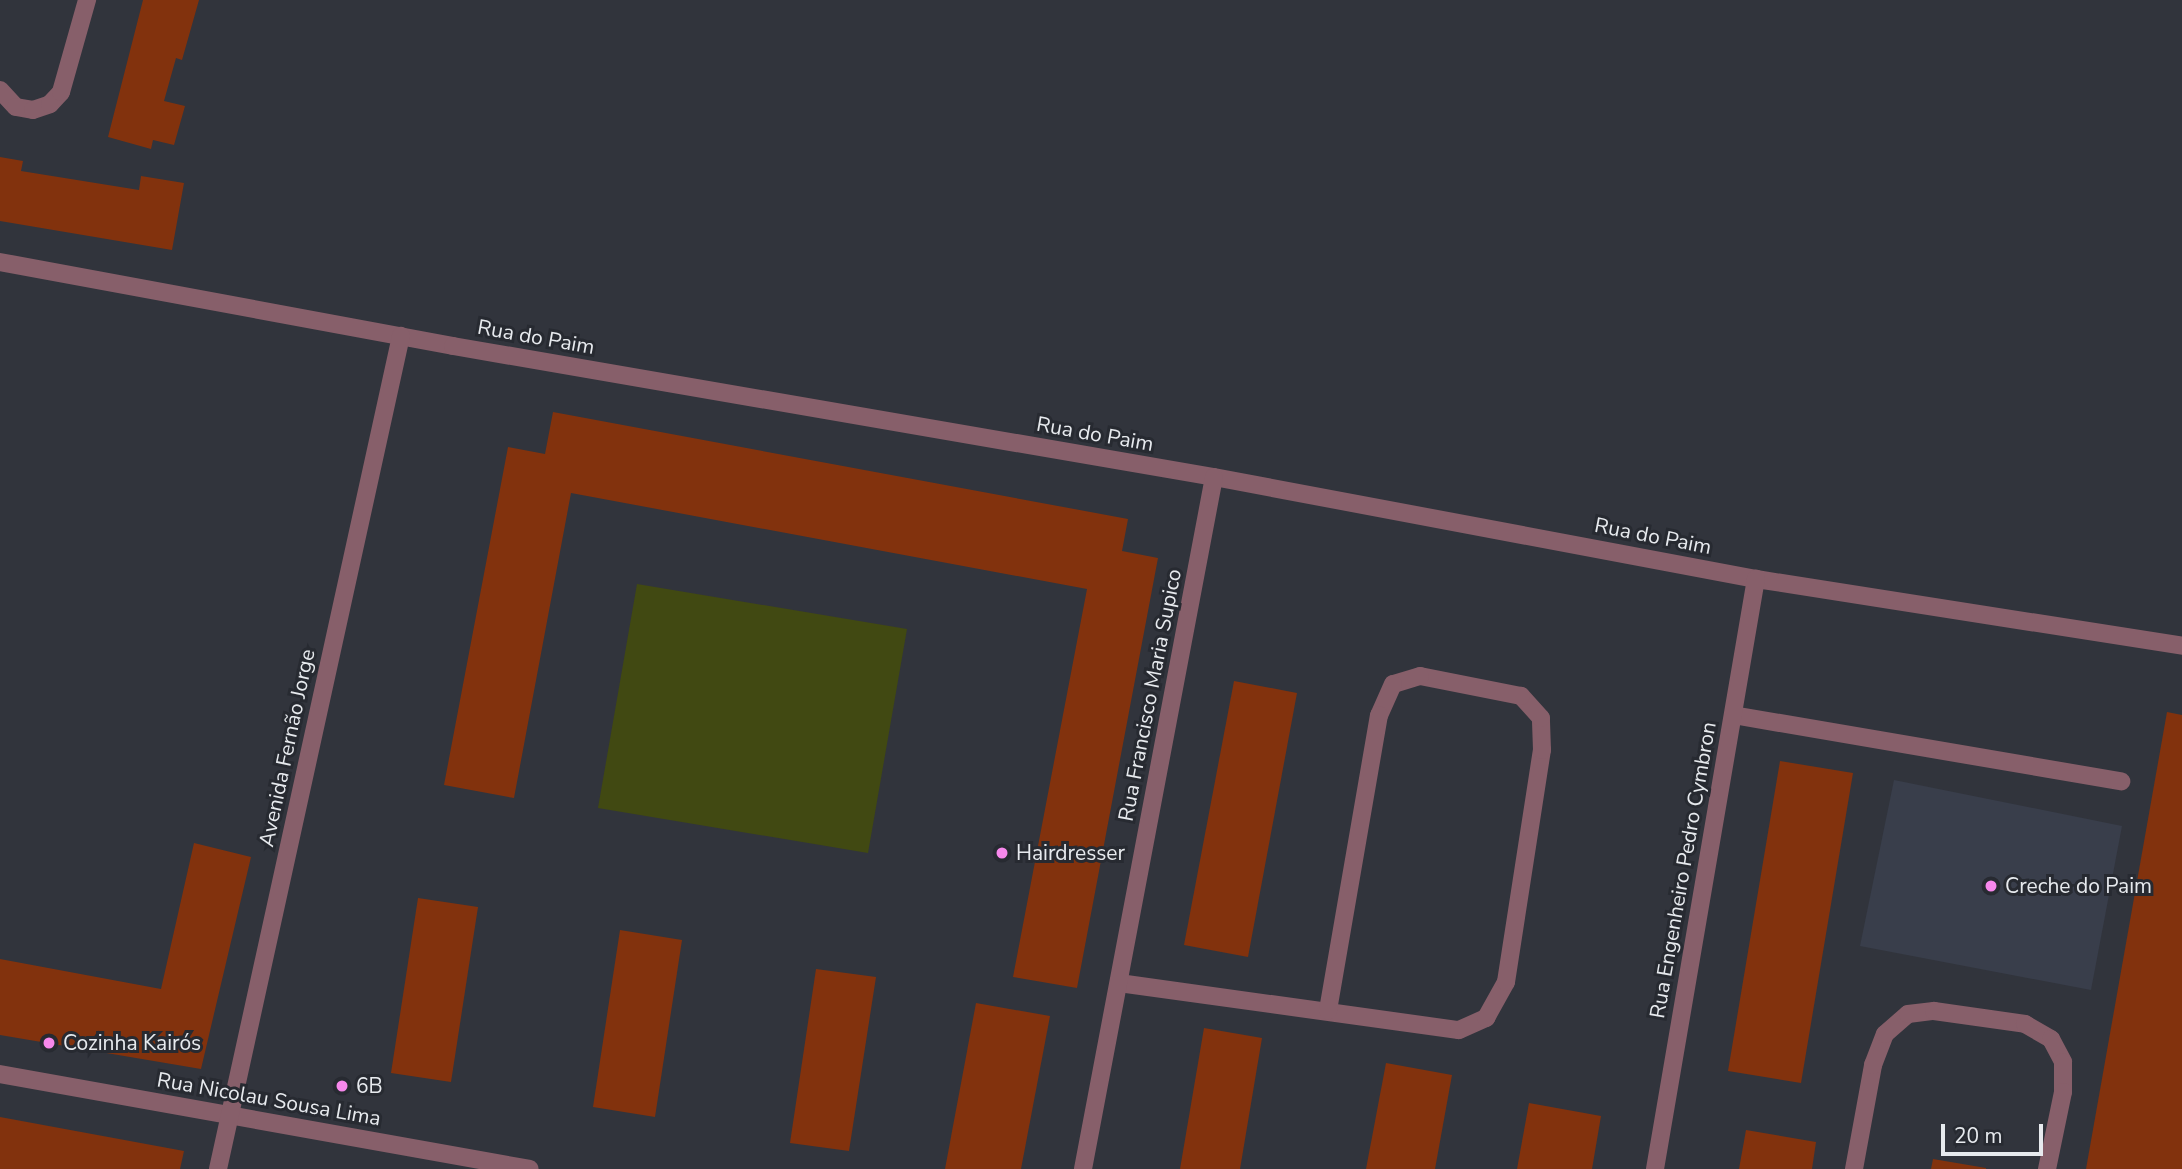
<!DOCTYPE html>
<html>
<head>
<meta charset="utf-8">
<style>
  body { margin:0 }
  #map { position:relative; width:2182px; height:1169px; overflow:hidden; background:#31343c; font-family:"Nunito Sans",sans-serif }
  div>[style] { position:absolute }
  [style*='--x'] { left:calc(var(--x)*1px); top:calc(var(--y)*1px); width:calc(var(--w)*1px); rotate:calc(var(--a)*1deg) }
  .built>* { inset:0; background:#393e4b }
  .green>* { inset:0; background:#414912 }
  .building>* { inset:0; background:#82320d }
  .minor>* { height:18px; margin:-9px; padding:0 9px; transform-origin:9px; border-radius:9px; background:#875f6a }
  .dots>* { width:19px; height:19px; translate:-50% -50%; box-sizing:border-box; border:4px solid #272a31; border-radius:50% }
  span { translate:-50% -50%; white-space:nowrap; text-align:center; line-height:1.15; -webkit-text-stroke:6px #272a31; paint-order:stroke }
  .street-label { font-size:21px; color:#e7eaee }
  .poi-label { font-size:21px; color:#e7eaee }
  .left { translate:0 -50%; text-align:left }
  .scale { position:absolute; left:1941px; top:1124px; width:102px; height:32px; box-sizing:border-box; border:4px solid #e7eaee; border-top:0; padding-left:9px; font-size:21px; line-height:24px; white-space:nowrap; color:#e7eaee; -webkit-text-stroke:5px #272a31; paint-order:stroke }
</style>
</head>
<body>
<div id="map">
  <div class="built">
    <i style="clip-path:polygon(1894px 780px,2122px 826px,2091px 990px,1860px 946px)"></i>
  </div>
  <div class="green">
    <i style="clip-path:polygon(637px 584px,907px 629px,868px 853px,598px 808px)"></i>
  </div>
  <div class="building">
    <i style="clip-path:polygon(143px 0,199px 0,182px 60px,176px 58px,164px 101px,185px 106px,174px 145px,153px 140px,151px 149px,108px 137px)"></i>
    <i style="clip-path:polygon(0 157px,23px 161px,21px 171px,139px 190px,141px 176px,184px 183px,172px 250px,0 221px)"></i>
    <i style="clip-path:polygon(553px 412px,1128px 519px,1122px 551px,1158px 558px,1077px 988px,1013px 977px,1087px 589px,571px 493px,514px 798px,444px 785px,508px 447px,545px 454px)"></i>
    <i style="clip-path:polygon(1234px 681px,1297px 693px,1248px 957px,1184px 945px)"></i>
    <i style="clip-path:polygon(2167px 712px,2182px 715px,2182px 1169px,2086px 1169px)"></i>
    <i style="clip-path:polygon(1780px 761px,1853px 773px,1801px 1083px,1728px 1071px)"></i>
    <i style="clip-path:polygon(194px 843px,251px 857px,201px 1069px,0 1035px,0 959px,161px 989px)"></i>
    <i style="clip-path:polygon(418px 898px,478px 907px,451px 1082px,391px 1073px)"></i>
    <i style="clip-path:polygon(620px 930px,682px 940px,655px 1117px,593px 1107px)"></i>
    <i style="clip-path:polygon(816px 969px,876px 977px,849px 1151px,790px 1143px)"></i>
    <i style="clip-path:polygon(976px 1003px,1050px 1016px,1021px 1169px,945px 1169px)"></i>
    <i style="clip-path:polygon(1204px 1028px,1262px 1038px,1240px 1169px,1180px 1169px)"></i>
    <i style="clip-path:polygon(1386px 1063px,1452px 1075px,1435px 1169px,1366px 1169px)"></i>
    <i style="clip-path:polygon(1529px 1103px,1601px 1116px,1592px 1169px,1517px 1169px)"></i>
    <i style="clip-path:polygon(0 1117px,184px 1151px,180px 1169px,0 1169px)"></i>
    <i style="clip-path:polygon(1746px 1130px,1816px 1142px,1812px 1169px,1739px 1169px)"></i>
    <i style="clip-path:polygon(1933px 1159px,1986px 1168px,1986px 1169px,1931px 1169px)"></i>
  </div>
  <div class="minor">
    <i style="--x:0;--y:90;--w:23;--a:47"></i>
    <i style="--x:16;--y:107;--w:17;--a:10"></i>
    <i style="--x:33;--y:110;--w:18;--a:-19"></i>
    <i style="--x:50;--y:104;--w:16;--a:-47"></i>
    <i style="--x:61;--y:92;--w:96;--a:-74.2"></i>
    <i style="--x:0;--y:262;--w:461;--a:10.5"></i>
    <i style="--x:453;--y:346;--w:772;--a:9.77"></i>
    <i style="--x:1214;--y:477;--w:552;--a:10.66"></i>
    <i style="--x:1756;--y:579;--w:431;--a:8.9"></i>
    <i style="--x:1733;--y:715;--w:394;--a:9.7"></i>
    <i style="--x:1119;--y:983;--w:343;--a:7.9"></i>
    <i style="--x:1459;--y:1030;--w:30;--a:-24"></i>
    <i style="--x:1486;--y:1018;--w:41;--a:-60.9"></i>
    <i style="--x:1506;--y:982;--w:235;--a:-81.2"></i>
    <i style="--x:1542;--y:750;--w:32;--a:-92"></i>
    <i style="--x:1541;--y:718;--w:30;--a:-132"></i>
    <i style="--x:1521;--y:696;--w:103;--a:-168.8"></i>
    <i style="--x:1420;--y:676;--w:28;--a:163"></i>
    <i style="--x:1393;--y:684;--w:34;--a:114"></i>
    <i style="--x:1379;--y:715;--w:300;--a:99.8"></i>
    <i style="--x:0;--y:1074;--w:538;--a:10.16"></i>
    <i style="--x:218;--y:1169;--w:853;--a:-77.61"></i>
    <i style="--x:1083;--y:1169;--w:704;--a:-79.28"></i>
    <i style="--x:1655;--y:1169;--w:599;--a:-80.29"></i>
    <i style="--x:1854;--y:1169;--w:106;--a:-79.6"></i>
    <i style="--x:1873;--y:1065;--w:33;--a:-69"></i>
    <i style="--x:1885;--y:1034;--w:30;--a:-41"></i>
    <i style="--x:1908;--y:1014;--w:26;--a:-7"></i>
    <i style="--x:1934;--y:1011;--w:92;--a:8.1"></i>
    <i style="--x:2025;--y:1024;--w:30;--a:30"></i>
    <i style="--x:2051;--y:1039;--w:26;--a:62"></i>
    <i style="--x:2063;--y:1062;--w:30;--a:90"></i>
    <i style="--x:2063;--y:1092;--w:79;--a:101.7"></i>
  </div>
  <div class="dots">
    <i style="left:1002px;top:853px;background:#f788ec"></i>
    <i style="left:1991px;top:886px;background:#f788ec"></i>
    <i style="left:49px;top:1043px;background:#f788ec"></i>
    <i style="left:342px;top:1086px;background:#f788ec"></i>
  </div>
  <div class="street-label">
    <span style="left:536px;top:337px;rotate:10deg">Rua do Paim</span>
    <span style="left:1095px;top:434px;rotate:10deg">Rua do Paim</span>
    <span style="left:1653px;top:536px;rotate:11deg">Rua do Paim</span>
    <span style="left:1150px;top:695px;rotate:-79deg">Rua Francisco Maria Supico</span>
    <span style="left:287px;top:748px;rotate:-78deg">Avenida Fernão Jorge</span>
    <span style="left:1683px;top:870px;rotate:-80deg">Rua Engenheiro Pedro Cymbron</span>
    <span style="left:269px;top:1099px;rotate:10deg">Rua Nicolau Sousa Lima</span>
  </div>
  <div class="poi-label">
    <span class="left" style="left:1016px;top:853px">Hairdresser</span>
    <span class="left" style="left:2005px;top:886px">Creche do Paim</span>
    <span class="left" style="left:63px;top:1043px">Cozinha Kairós</span>
    <span class="left" style="left:356px;top:1086px">6B</span>
  </div>
  <div class="scale">20 m</div>
</div>
</body>
</html>
